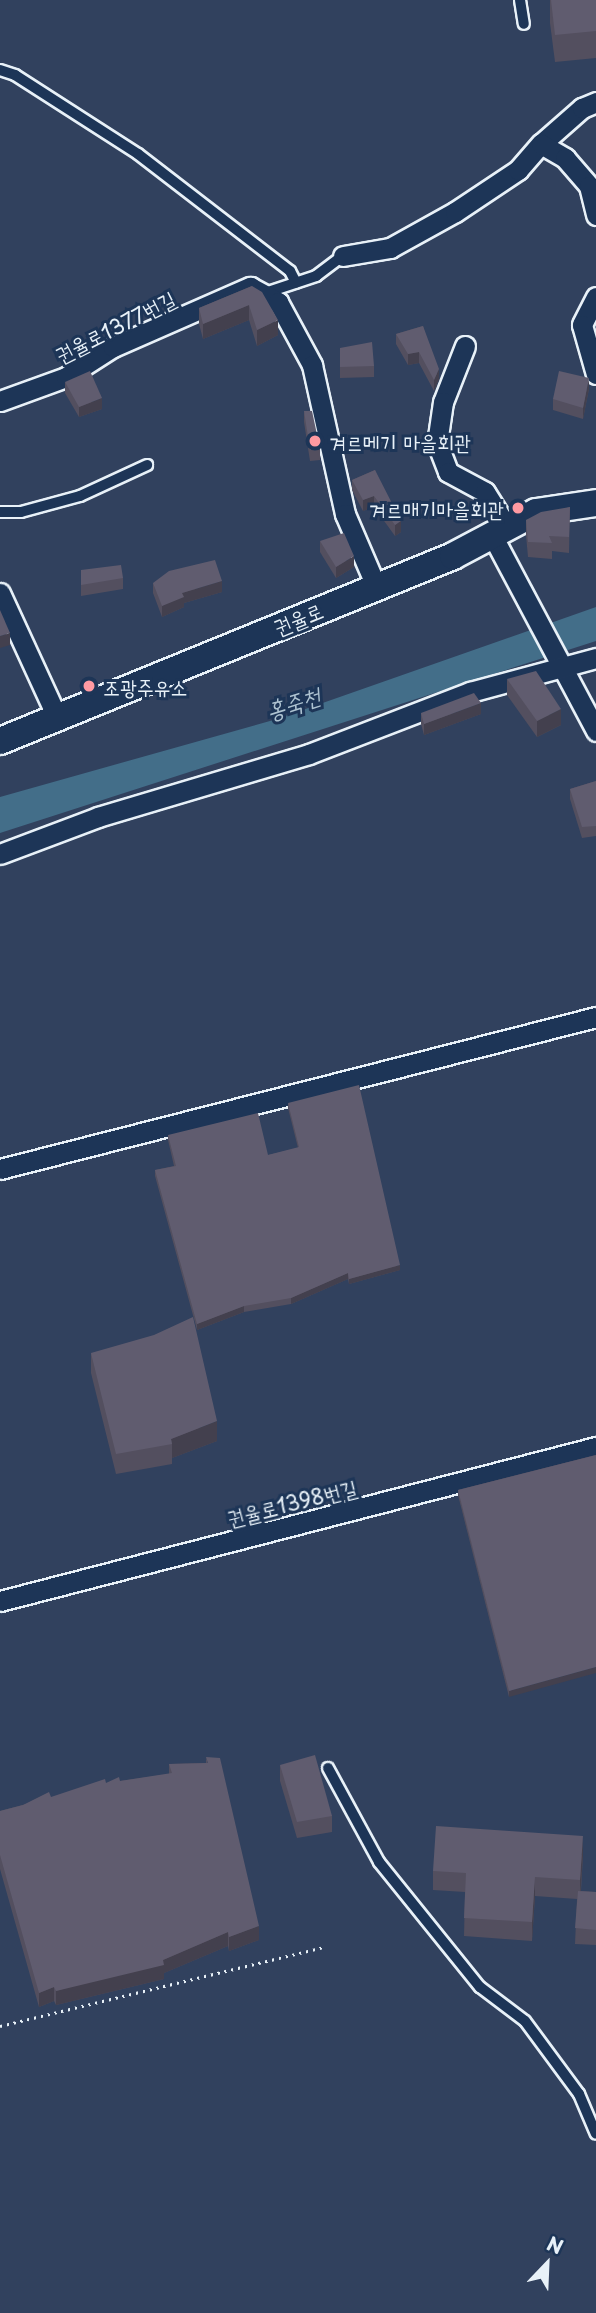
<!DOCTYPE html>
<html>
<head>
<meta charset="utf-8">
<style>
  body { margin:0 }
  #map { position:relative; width:596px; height:2313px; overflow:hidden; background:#31415e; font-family:"Playpen Sans","Poor Story",sans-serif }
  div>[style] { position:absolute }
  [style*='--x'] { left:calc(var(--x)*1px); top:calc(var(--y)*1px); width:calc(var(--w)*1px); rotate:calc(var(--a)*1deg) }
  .water>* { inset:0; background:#436e89 }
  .path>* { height:2.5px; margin-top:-1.25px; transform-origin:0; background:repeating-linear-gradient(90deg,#e8f1f8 0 2px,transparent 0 7px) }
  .roads { filter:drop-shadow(2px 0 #e8f1f8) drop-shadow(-2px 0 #e8f1f8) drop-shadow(0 2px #e8f1f8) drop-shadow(0 -2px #e8f1f8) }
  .service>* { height:10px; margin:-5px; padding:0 5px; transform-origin:5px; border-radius:5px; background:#1d3557 }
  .minor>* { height:19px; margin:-9.5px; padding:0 9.5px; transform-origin:9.5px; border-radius:9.5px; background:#1d3557 }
  .secondary>* { height:26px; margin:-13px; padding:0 13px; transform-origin:13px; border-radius:13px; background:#1d3557 }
  .wall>* { inset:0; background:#534f5f }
  .shaded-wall>* { inset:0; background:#43404e }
  .building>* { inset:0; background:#605c6f }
  .dots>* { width:19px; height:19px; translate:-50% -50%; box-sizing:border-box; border:4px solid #1d3557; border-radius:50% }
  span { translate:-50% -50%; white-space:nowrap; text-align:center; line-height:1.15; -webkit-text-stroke:6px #1d3557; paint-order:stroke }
  .street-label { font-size:21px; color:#e8f1f8 }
  .poi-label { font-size:21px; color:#e8f1f8 }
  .left { translate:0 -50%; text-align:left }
  .right { translate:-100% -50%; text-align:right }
  .water-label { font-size:23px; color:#aec3d1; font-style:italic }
  .north { position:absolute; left:512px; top:2229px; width:70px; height:70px; -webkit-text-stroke:5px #1d3557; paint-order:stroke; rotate:23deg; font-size:19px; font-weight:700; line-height:28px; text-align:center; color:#e8f1f8 }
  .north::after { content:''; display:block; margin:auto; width:24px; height:32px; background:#e8f1f8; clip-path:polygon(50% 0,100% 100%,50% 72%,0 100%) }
</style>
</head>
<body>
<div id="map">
  <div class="water">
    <i style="clip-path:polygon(596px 607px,596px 641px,0 833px,0 797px,277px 719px)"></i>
  </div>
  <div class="path">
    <i style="--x:0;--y:2026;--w:333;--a:-13.7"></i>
  </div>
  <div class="roads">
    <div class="service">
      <i style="--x:520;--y:0;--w:24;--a:81"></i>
      <i style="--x:0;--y:70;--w:16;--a:18"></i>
      <i style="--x:15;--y:75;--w:146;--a:32.7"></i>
      <i style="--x:138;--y:154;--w:192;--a:37.6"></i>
      <i style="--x:290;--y:271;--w:13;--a:63"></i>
      <i style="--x:265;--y:293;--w:54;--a:-18.4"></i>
      <i style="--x:316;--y:276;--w:34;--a:-37"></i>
      <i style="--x:0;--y:512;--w:21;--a:0"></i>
      <i style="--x:21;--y:512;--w:61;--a:-15.2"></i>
      <i style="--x:80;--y:496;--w:74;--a:-24.8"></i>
      <i style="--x:328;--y:1768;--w:107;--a:61.5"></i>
      <i style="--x:379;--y:1862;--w:161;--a:51.1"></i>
      <i style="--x:480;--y:1987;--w:56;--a:37.1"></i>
      <i style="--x:525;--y:2021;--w:91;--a:53.5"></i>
      <i style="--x:579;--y:2094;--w:43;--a:67"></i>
    </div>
    <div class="minor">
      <i style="--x:541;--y:144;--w:55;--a:-41.3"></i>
      <i style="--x:582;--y:108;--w:15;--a:-23"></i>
      <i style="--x:343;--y:256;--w:48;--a:-9.7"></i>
      <i style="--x:390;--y:248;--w:74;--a:-29"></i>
      <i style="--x:455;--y:212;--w:76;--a:-33.7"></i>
      <i style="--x:518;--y:170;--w:35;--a:-49"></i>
      <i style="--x:541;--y:144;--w:28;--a:30"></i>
      <i style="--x:565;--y:158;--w:37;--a:49"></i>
      <i style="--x:589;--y:186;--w:30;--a:76"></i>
      <i style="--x:596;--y:297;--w:31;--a:117"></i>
      <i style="--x:582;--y:325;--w:51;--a:74.1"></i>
      <i style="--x:465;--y:346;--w:60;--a:111.4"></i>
      <i style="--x:443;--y:402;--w:41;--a:98.3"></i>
      <i style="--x:437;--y:443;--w:31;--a:69"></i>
      <i style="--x:448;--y:472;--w:42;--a:28.4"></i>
      <i style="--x:485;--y:492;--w:41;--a:57.8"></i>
      <i style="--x:0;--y:401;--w:70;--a:-20"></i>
      <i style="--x:66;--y:377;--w:56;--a:-32.6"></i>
      <i style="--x:113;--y:347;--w:150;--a:-23.7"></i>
      <i style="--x:250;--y:287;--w:32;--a:28"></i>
      <i style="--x:278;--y:302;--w:72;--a:61.6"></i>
      <i style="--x:312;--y:365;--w:153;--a:77.5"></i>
      <i style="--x:345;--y:514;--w:78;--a:66.7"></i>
      <i style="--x:492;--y:535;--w:222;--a:62"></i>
      <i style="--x:0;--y:593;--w:139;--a:65.3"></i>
      <i style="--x:0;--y:854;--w:105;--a:-20.7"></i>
      <i style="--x:98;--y:817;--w:220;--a:-16.6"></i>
      <i style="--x:309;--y:754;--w:173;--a:-21.1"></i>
      <i style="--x:470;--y:692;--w:131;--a:-15.1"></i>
      <i style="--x:0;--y:1169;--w:615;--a:-14.31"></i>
      <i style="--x:0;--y:1601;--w:616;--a:-14.49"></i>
    </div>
    <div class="secondary">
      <i style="--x:0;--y:741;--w:489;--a:-22.2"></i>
      <i style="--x:453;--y:556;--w:94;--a:-27.9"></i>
      <i style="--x:536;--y:512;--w:61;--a:-8.5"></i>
    </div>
  </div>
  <div class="wall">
    <i style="clip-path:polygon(550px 0,596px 0,596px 58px,555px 62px,550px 23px)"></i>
    <i style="clip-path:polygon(252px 286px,278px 335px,257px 346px,249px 320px,203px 339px,199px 324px,199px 308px)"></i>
    <i style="clip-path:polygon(423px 326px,439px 379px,434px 391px,419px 363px,408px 365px,396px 344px,396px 334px)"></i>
    <i style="clip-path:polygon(340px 348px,374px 366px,374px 377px,340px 378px)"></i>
    <i style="clip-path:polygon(65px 382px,102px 409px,79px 417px,65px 393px)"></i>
    <i style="clip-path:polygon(589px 389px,583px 419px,553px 410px,553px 399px)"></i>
    <i style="clip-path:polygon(304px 411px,320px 449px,320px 460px,310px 461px,304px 422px)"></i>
    <i style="clip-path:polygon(375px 470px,401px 532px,395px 536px,374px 507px,363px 511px,352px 490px,352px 480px)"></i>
    <i style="clip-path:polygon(570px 507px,569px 553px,552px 551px,552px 559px,528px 557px,526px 535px,526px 520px)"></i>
    <i style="clip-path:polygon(320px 541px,354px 567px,336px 578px,320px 552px)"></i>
    <i style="clip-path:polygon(81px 570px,123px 578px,123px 589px,81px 596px)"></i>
    <i style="clip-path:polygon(153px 583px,222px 592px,184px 603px,184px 607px,162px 617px,153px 593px)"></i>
    <i style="clip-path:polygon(507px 679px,561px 725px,537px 737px,507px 695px)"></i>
    <i style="clip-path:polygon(421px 713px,481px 714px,424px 735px,421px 724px)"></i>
    <i style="clip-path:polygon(596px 781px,596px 836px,582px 838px,570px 799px,570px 789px)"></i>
    <i style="clip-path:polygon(288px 1103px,400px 1270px,349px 1284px,348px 1279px,291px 1304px,244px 1312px,197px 1330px,155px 1176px,155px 1170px,174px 1166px,168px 1140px,168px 1135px,268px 1155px,298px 1148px,288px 1108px)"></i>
    <i style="clip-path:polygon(91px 1353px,217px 1441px,172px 1458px,172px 1464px,116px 1474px,91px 1373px)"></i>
    <i style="clip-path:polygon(596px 1455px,509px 1697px,458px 1495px,458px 1490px)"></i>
    <i style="clip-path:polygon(206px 1757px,259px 1940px,229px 1951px,228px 1946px,164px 1973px,164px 1979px,56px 2005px,54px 2001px,39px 2007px,0 1869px,0 1811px,106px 1783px,169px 1774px,169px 1764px,206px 1763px)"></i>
    <i style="clip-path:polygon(280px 1765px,332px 1816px,332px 1832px,297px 1838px,280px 1781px)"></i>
    <i style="clip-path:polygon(583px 1855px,581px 1891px,596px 1892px,596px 1945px,575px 1944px,577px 1899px,535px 1896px,532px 1941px,464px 1936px,465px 1892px,433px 1890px,433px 1871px)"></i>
  </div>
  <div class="shaded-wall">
    <i style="clip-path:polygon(249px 305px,249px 320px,203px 339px,203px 324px)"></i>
    <i style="clip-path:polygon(278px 320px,278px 335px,257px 346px,257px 330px)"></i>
    <i style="clip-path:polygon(419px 352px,419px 363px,408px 365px,408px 354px)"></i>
    <i style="clip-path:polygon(439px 369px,439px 379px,434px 391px,434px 380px)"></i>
    <i style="clip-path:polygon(589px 378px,589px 389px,583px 419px,583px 408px)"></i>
    <i style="clip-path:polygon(102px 398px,102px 409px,79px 417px,79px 407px)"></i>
    <i style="clip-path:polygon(374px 496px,374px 507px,363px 511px,363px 500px)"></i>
    <i style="clip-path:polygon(401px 521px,401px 532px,395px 536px,395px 525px)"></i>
    <i style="clip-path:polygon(354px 556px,354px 567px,336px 578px,336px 567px)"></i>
    <i style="clip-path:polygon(222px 581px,222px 592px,184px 603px,184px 607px,162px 617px,162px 606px,182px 593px)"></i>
    <i style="clip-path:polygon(10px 633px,10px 645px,0 648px,0 636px)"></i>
    <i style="clip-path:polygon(481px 703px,481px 714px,424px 735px,424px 724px)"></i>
    <i style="clip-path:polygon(561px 709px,561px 725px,537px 737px,537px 721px)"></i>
    <i style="clip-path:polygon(400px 1265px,400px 1270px,349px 1284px,349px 1279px)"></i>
    <i style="clip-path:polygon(348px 1273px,348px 1279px,291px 1304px,291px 1298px)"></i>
    <i style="clip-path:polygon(244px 1306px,244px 1312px,197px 1330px,197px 1324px)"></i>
    <i style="clip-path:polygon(217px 1421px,217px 1441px,172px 1458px,172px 1444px,171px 1439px)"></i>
    <i style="clip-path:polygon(596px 1667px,596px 1673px,509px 1697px,509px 1691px)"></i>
    <i style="clip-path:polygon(583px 1836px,583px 1855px,580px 1899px,580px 1880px)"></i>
    <i style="clip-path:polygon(535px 1877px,535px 1896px,532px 1941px,532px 1922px)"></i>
    <i style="clip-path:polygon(259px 1926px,259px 1940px,229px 1951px,229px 1937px)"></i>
    <i style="clip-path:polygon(228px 1932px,228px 1946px,164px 1973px,164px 1979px,56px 2005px,56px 1991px,163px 1960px)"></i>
    <i style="clip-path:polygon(54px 1987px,54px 2001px,39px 2007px,39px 1993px)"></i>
  </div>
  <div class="building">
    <i style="clip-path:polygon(551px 0,596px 0,596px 31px,555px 35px)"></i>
    <i style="clip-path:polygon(252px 286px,262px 292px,278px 320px,257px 330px,249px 305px,203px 324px,199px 308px)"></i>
    <i style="clip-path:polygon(423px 326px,439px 369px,434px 380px,419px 352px,408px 354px,396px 334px)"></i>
    <i style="clip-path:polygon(372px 342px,374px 366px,340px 367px,340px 348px)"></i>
    <i style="clip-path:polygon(90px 371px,102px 398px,79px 407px,65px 382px)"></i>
    <i style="clip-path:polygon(559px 371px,589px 378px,583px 408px,553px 399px)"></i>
    <i style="clip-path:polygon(304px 411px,312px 411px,320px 449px,310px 450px)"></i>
    <i style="clip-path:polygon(375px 470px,401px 521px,395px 525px,374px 496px,363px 500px,352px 480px)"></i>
    <i style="clip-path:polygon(570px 507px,569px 537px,549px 536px,552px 543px,528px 542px,526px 520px,541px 512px)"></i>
    <i style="clip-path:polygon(344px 533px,354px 556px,336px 567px,320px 541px)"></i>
    <i style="clip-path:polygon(215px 560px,222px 581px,182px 593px,184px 597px,162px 606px,153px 583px,169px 571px)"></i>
    <i style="clip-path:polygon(121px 565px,123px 578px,81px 585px,81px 570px)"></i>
    <i style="clip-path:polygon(0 610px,10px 633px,0 636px)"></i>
    <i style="clip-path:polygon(536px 671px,561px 709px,537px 721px,507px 679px)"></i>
    <i style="clip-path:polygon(474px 693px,481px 703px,424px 724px,421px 713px)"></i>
    <i style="clip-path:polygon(596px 781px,596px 826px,582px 827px,570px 789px)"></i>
    <i style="clip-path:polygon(359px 1085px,400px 1265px,349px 1279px,348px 1273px,291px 1298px,244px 1306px,197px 1324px,155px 1170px,176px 1166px,168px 1135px,258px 1113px,268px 1155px,299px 1147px,288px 1103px)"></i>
    <i style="clip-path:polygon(193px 1317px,217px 1421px,171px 1439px,172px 1444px,116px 1454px,91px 1353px,154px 1335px)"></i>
    <i style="clip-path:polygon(596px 1455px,596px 1667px,509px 1691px,458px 1490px)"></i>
    <i style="clip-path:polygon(315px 1755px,332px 1816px,297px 1822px,280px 1765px)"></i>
    <i style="clip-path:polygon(206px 1757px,220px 1758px,259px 1926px,229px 1937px,228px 1932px,163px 1960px,164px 1965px,56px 1991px,54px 1987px,39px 1993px,0 1855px,0 1811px,23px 1805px,49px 1792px,51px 1797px,105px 1779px,106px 1783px,119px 1777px,120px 1781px,172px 1773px,169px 1764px,208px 1763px)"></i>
    <i style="clip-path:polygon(436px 1826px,583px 1836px,580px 1880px,535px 1877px,532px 1922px,464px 1918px,466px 1873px,433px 1871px)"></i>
    <i style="clip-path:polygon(578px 1891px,596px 1892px,596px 1930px,575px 1928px)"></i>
  </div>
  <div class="dots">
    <i style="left:315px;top:441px;background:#ff9aa2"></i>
    <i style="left:518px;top:508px;background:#ff9aa2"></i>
    <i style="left:89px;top:686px;background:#ff9aa2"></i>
  </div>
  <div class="street-label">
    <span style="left:115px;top:326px;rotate:-27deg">권율로1377번길</span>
    <span style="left:298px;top:618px;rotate:-22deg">권율로</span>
    <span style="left:292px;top:1502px;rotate:-14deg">권율로1398번길</span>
  </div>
  <div class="poi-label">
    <span class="left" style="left:329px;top:441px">겨르메기 마을회관</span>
    <span class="right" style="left:504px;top:508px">겨르매기마을회관</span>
    <span class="left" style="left:103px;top:686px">조광주유소</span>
  </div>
  <div class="water-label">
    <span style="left:293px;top:703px;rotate:-18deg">홍죽천</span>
  </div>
  <div class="north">N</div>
</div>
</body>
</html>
